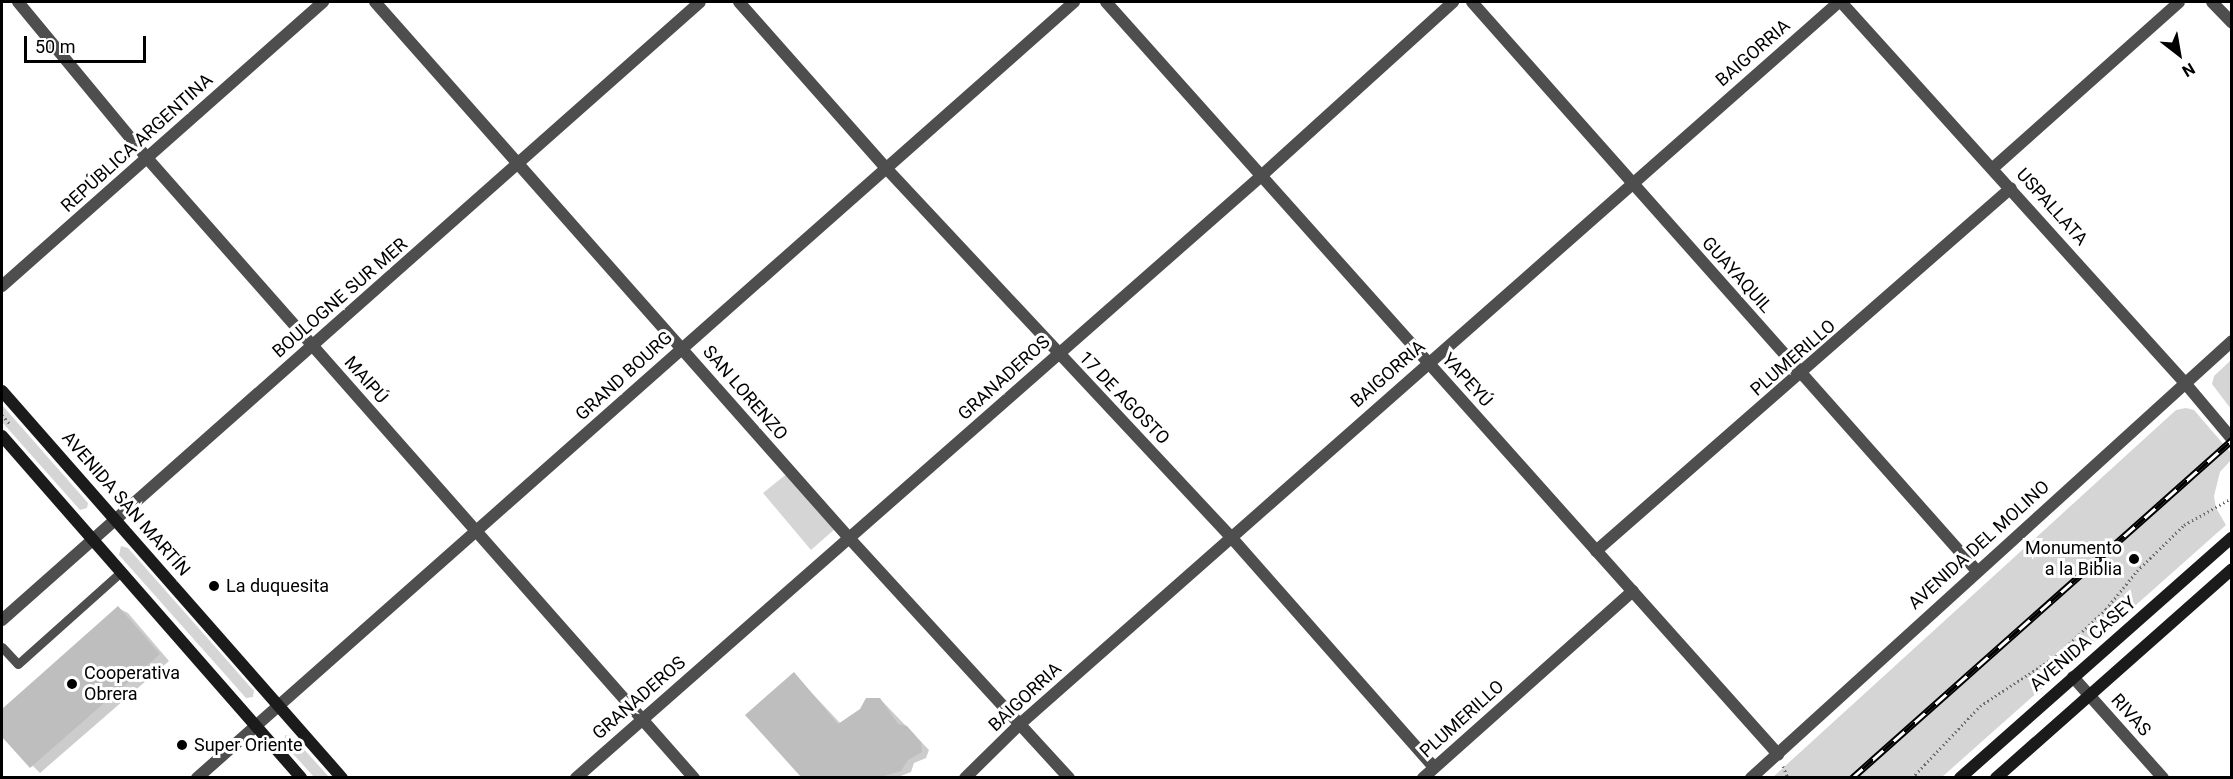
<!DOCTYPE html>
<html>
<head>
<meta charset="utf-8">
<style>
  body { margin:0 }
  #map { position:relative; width:2233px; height:779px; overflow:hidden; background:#fff; font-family:Roboto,sans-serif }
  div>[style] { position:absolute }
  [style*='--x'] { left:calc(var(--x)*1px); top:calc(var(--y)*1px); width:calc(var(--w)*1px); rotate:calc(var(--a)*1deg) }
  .green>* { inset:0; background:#d5d5d5 }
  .shadow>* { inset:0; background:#0003 }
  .building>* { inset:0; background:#bebebe }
  .path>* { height:3px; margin-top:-1.5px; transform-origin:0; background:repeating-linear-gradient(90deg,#707070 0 1.5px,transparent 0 4.5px) }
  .service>* { height:9px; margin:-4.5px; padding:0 4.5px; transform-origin:4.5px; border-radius:4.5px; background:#4e4e4e }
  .minor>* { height:12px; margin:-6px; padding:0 6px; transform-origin:6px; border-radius:6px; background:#4e4e4e }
  .tertiary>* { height:12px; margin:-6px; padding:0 6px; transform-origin:6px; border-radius:6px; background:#4e4e4e }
  .secondary>* { height:12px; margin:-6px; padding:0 6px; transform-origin:6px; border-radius:6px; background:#1b1b1b }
  .rail>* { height:7px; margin-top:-3.5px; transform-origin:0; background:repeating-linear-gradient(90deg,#fff 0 14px,#000 0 28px); box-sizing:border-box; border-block:2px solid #000 }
  .dots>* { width:16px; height:16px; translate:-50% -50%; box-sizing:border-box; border:3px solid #fff; border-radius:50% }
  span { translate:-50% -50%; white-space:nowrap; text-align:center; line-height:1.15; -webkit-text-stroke:6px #fff; paint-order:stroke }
  .street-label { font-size:18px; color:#000 }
  .poi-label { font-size:18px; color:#000 }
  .right { translate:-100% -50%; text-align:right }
  .left { translate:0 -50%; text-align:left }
  .frame { position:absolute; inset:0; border:3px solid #000; pointer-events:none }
  .north { position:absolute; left:2149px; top:24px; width:60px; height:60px; -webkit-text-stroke:4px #fff; paint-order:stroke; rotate:149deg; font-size:16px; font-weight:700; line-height:24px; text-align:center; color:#000 }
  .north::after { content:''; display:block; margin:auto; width:21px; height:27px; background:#000; clip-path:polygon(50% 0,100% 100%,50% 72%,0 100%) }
  .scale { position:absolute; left:24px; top:36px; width:122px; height:27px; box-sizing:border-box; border:3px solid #000; border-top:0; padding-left:8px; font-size:18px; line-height:21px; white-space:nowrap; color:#000; -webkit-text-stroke:4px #fff; paint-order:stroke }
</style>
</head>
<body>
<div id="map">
  <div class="green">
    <i style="clip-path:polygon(2231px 360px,2231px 409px,2212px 384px,2214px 376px)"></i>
    <i style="clip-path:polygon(2px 405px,88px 503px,87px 508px,80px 510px,2px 422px)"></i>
    <i style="clip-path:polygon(2186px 408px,2194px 410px,2231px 453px,2231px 460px,2220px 472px,2214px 496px,2216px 508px,2226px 525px,1942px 777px,1773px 777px,2176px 410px)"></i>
    <i style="clip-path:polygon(789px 472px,836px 528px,811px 550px,763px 493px)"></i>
    <i style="clip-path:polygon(121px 546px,128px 548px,254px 691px,253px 697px,246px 698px,119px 555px)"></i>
    <i style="clip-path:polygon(285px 735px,292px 736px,329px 777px,314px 777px,284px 744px)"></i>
  </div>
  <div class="shadow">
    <i style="clip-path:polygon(118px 608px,128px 613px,169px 661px,40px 773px,2px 735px,2px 711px)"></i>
    <i style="clip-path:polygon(794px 674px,841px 724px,861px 711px,867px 699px,883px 702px,929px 750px,926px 758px,914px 763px,911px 772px,896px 778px,803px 778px,747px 715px)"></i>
  </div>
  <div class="building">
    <i style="clip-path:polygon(118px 606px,160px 654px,30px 768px,2px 737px,2px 709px)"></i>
    <i style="clip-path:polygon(794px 672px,838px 724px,860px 709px,866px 698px,880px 698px,898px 724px,907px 726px,921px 742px,922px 752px,908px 760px,901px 771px,880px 777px,801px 777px,745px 715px)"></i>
  </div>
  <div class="path">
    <i style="--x:2;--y:415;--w:12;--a:48"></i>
    <i style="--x:1783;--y:766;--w:13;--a:67"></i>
    <i style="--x:1912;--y:778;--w:99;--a:-46.6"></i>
    <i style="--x:1980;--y:706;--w:91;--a:-33.3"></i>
    <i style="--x:2056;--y:656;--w:69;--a:-43.2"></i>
    <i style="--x:2106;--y:609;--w:49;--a:-50.8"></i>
    <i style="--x:2137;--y:571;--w:66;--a:-44.4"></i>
    <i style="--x:2184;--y:525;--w:55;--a:-29.4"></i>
  </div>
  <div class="service">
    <i style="--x:2;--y:647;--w:23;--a:47"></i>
    <i style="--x:18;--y:664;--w:138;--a:-41.8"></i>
  </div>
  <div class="minor">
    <i style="--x:18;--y:2;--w:202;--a:50.4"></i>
    <i style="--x:147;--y:158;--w:827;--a:48.58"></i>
    <i style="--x:375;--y:2;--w:717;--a:48.51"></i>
    <i style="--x:850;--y:539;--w:324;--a:47.5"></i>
    <i style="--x:739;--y:2;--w:222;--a:48.5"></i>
    <i style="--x:886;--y:168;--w:505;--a:46.93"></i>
    <i style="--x:1231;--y:537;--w:307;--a:48.6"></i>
    <i style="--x:1106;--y:2;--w:1009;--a:48.22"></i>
    <i style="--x:1472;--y:2;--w:761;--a:48.41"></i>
    <i style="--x:1841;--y:2;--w:513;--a:47.92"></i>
    <i style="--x:2212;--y:2;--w:29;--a:46"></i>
    <i style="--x:1993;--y:168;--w:249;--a:-41.7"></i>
    <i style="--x:2;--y:286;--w:429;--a:-41.5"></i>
    <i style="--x:1596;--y:551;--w:551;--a:-41.18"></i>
    <i style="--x:2;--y:620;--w:932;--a:-41.52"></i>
    <i style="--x:2073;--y:677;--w:135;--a:48.3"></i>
    <i style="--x:197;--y:778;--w:1171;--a:-41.5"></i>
    <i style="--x:576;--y:778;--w:911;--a:-41.3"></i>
    <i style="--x:1260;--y:177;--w:261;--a:-42.2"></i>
    <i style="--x:965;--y:778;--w:77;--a:-44.5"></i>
    <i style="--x:1020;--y:724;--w:1092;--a:-41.4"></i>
    <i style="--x:1423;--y:778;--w:281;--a:-41.7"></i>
  </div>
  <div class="tertiary">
    <i style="--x:2185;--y:383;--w:73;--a:50"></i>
    <i style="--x:1751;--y:778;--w:650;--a:-42.26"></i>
  </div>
  <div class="secondary">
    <i style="--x:2;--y:391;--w:515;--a:48.7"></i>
    <i style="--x:2;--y:436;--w:454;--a:48.8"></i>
    <i style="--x:1960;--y:778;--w:363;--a:-41.5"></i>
    <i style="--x:1996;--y:778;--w:315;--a:-41.5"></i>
  </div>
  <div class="rail">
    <i style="--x:1852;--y:778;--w:509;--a:-41.65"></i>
  </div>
  <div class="dots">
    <i style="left:2134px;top:559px;background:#000"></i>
    <i style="left:214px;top:586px;background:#000"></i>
    <i style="left:72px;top:684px;background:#000"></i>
    <i style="left:182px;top:745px;background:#000"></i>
  </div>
  <div class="street-label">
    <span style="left:1753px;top:53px;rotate:-41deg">BAIGORRIA</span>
    <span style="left:137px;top:143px;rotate:-42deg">REPÚBLICA ARGENTINA</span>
    <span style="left:2052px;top:207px;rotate:48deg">USPALLATA</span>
    <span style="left:1737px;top:275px;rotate:48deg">GUAYAQUIL</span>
    <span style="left:340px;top:298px;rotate:-41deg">BOULOGNE SUR MER</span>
    <span style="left:1793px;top:358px;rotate:-41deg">PLUMERILLO</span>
    <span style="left:1388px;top:374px;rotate:-41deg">BAIGORRIA</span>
    <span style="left:624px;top:376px;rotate:-42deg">GRAND BOURG</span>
    <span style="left:1004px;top:378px;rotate:-42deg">GRANADEROS</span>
    <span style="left:366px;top:380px;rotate:49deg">MAIPÚ</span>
    <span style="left:1467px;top:380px;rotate:48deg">YAPEYÚ</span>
    <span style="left:745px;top:393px;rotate:49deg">SAN LORENZO</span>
    <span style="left:1124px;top:398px;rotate:46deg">17 DE AGOSTO</span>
    <span style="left:126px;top:504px;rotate:49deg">AVENIDA SAN MARTÍN</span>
    <span style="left:1979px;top:545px;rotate:-42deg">AVENIDA DEL MOLINO</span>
    <span style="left:2083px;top:644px;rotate:-41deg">AVENIDA CASEY</span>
    <span style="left:1025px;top:697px;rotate:-43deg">BAIGORRIA</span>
    <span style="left:639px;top:698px;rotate:-41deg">GRANADEROS</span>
    <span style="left:2131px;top:715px;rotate:48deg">RIVAS</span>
    <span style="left:1462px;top:719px;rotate:-42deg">PLUMERILLO</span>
  </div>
  <div class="poi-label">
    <span class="right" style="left:2122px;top:559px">Monumento<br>a la Biblia</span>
    <span class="left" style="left:226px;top:586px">La duquesita</span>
    <span class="left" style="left:84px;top:684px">Cooperativa<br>Obrera</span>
    <span class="left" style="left:194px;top:745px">Super Oriente</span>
  </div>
  <div class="frame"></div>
  <div class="north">N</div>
  <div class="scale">50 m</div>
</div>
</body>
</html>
